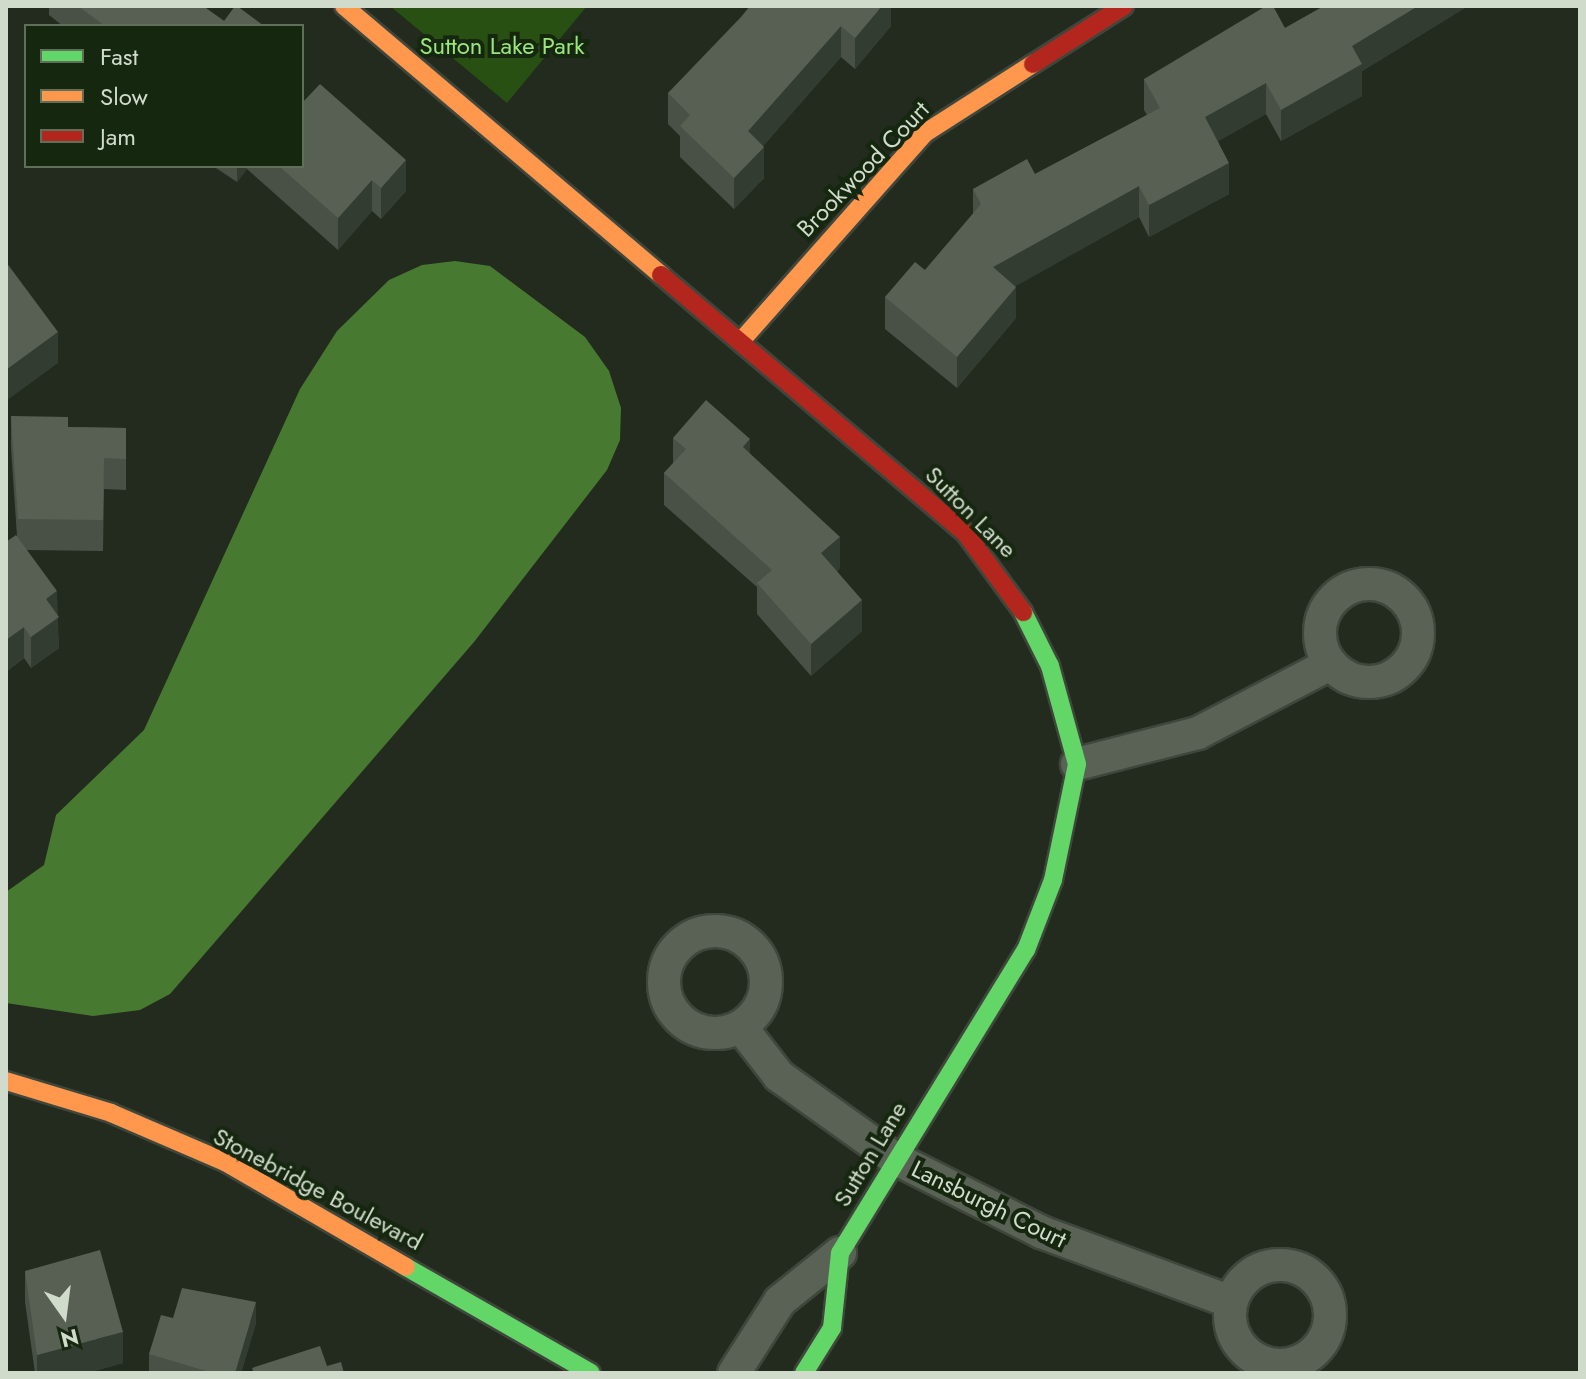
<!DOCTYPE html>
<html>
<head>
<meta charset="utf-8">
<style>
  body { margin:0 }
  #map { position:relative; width:1586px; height:1379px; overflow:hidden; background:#222b1e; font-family:Jost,sans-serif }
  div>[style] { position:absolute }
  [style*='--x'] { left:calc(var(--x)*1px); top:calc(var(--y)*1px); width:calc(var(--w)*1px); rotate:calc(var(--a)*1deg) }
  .green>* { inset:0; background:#285012 }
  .water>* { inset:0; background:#477a30 }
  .roads { filter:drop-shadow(2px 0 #3f463b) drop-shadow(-2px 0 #3f463b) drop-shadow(0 2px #3f463b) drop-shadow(0 -2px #3f463b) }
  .street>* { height:32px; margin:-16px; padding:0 16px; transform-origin:16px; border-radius:16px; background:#596255 }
  .street>.ring { margin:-16px; padding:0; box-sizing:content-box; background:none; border:32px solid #596255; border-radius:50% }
  .fast>* { height:18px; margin:-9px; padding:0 9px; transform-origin:9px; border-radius:9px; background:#63d668 }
  .slow>* { height:18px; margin:-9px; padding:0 9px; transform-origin:9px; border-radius:9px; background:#ff974d }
  .jam>* { height:18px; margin:-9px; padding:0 9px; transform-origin:9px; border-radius:9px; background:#b3261e }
  .wall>* { inset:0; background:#495146 }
  .shaded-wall>* { inset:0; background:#333c30 }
  .building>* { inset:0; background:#586054 }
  span { translate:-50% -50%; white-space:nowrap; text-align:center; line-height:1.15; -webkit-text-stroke:8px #16270f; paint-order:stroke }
  .park-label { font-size:24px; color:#9ce57c }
  .street-label { font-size:24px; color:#d0dbcb }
  .frame { position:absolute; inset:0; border:8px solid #d0dbcb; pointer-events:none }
  .legend { position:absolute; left:24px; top:24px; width:280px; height:144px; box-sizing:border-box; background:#16270f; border:2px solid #606f5a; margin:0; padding:10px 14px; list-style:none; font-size:24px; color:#d0dbcb }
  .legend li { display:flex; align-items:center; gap:16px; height:40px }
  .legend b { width:40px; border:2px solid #606f5a }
  .north { position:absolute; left:24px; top:1275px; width:80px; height:80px; -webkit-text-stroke:6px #16270f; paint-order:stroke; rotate:166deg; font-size:22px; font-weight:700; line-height:32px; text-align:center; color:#d0dbcb }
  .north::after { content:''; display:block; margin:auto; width:28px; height:36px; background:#d0dbcb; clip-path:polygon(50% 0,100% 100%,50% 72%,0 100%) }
</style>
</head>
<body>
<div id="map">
  <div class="green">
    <i style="clip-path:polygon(390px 6px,587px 6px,507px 103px)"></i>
  </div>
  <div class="water">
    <i style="clip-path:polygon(455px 261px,490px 266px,585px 337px,609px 371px,621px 408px,620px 440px,607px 470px,474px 642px,170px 994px,140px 1010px,93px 1016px,6px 1003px,6px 892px,44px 865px,56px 815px,144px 730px,300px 389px,337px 331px,389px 280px,422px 265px)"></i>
  </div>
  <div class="roads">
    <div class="street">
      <i class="ring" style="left:1320px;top:584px;width:66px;height:66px"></i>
      <i style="--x:1077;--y:764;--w:125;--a:-14.4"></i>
      <i style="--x:1198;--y:733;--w:149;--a:-27.6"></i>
      <i class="ring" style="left:664px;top:931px;width:70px;height:70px"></i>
      <i style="--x:741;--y:1027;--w:62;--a:52.2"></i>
      <i style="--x:779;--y:1076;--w:141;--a:35.5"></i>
      <i style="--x:894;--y:1158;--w:165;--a:26.7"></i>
      <i style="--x:1041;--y:1232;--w:202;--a:20.2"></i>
      <i class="ring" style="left:1230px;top:1265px;width:68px;height:68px"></i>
      <i style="--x:734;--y:1373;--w:85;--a:-57.4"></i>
      <i style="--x:780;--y:1301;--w:77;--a:-38.7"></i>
    </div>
    <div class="fast">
      <i style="--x:406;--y:1267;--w:213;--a:29.8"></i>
      <i style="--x:804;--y:1373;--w:53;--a:-58.1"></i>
      <i style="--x:832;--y:1328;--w:75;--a:-83.9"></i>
      <i style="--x:840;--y:1253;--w:356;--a:-58.5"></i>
      <i style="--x:1026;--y:950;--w:75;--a:-68.9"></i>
      <i style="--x:1053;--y:880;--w:118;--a:-78.3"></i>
      <i style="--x:1077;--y:764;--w:102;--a:-105.4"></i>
      <i style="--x:1050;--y:666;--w:60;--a:-116.6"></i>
    </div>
    <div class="slow">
      <i style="--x:344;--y:6;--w:416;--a:40.3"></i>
      <i style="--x:741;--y:341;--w:278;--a:-48.5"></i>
      <i style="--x:925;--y:133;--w:128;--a:-32.6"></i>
      <i style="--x:6;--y:1081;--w:110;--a:16.9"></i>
      <i style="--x:111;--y:1113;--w:124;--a:23.3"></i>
      <i style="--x:225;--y:1162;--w:209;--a:30.1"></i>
    </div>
    <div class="jam">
      <i style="--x:1033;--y:64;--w:108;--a:-32.5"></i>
      <i style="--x:661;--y:275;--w:400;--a:40.3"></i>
      <i style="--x:966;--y:534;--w:97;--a:53.8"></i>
    </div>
  </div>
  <div class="wall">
    <i style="clip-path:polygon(49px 6px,203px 6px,224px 21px,264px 26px,63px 26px,49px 15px)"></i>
    <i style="clip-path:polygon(891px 6px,891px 26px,855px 69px,841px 57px,763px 146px,764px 178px,734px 209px,680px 157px,680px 136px,668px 124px,668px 93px)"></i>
    <i style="clip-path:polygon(1324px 6px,1468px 6px,1362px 71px,1362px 96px,1281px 141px,1266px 114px,1218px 141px,1229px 194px,1149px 237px,1139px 217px,1015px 286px,1016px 318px,957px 388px,885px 329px,885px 297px,925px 270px,973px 214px,973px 189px,1035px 174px,1147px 115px,1144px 110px,1144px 79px,1285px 28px)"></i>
    <i style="clip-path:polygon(302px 103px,406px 191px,381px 219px,372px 211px,338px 250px,247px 169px,237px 182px,213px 166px,302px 166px)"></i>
    <i style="clip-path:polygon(11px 416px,68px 427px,126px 428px,126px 490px,104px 489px,103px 551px,27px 550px,57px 615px,59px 648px,31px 668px,24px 658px,6px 672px,6px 542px,17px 536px,11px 448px)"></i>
    <i style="clip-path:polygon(673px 438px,750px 454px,840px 568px,837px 571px,862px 631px,811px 676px,757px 614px,757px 587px,664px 505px,664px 473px,673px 463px)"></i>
    <i style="clip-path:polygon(25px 1271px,123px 1363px,87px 1373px,35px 1373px,25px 1302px)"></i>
    <i style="clip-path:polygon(173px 1318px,256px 1323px,241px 1373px,149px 1373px,149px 1354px)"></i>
  </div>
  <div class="shaded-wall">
    <i style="clip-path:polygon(882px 6px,891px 6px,891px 26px,855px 69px,855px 38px)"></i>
    <i style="clip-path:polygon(1418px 6px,1468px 6px,1362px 71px,1362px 96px,1281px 141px,1281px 110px,1352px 46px)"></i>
    <i style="clip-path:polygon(841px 26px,841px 57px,748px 163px,748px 131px)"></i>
    <i style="clip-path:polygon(1266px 83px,1266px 114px,1205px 148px,1205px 117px)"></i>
    <i style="clip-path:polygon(764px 147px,764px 178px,734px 209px,734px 178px)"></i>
    <i style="clip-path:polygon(406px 160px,406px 191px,381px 219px,381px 188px)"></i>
    <i style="clip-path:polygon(1229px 163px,1229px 194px,1149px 237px,1149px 205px)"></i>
    <i style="clip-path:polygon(237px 166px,247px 166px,247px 169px,237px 182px)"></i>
    <i style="clip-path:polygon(372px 180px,372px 211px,338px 250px,338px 218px)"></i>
    <i style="clip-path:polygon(1139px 186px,1139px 217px,993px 299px,993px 267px)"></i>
    <i style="clip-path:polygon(1016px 287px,1016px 318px,957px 388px,957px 357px)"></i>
    <i style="clip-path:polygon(58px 332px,58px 363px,6px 401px,6px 370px)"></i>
    <i style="clip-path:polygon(750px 439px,750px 470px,743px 447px)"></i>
    <i style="clip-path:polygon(840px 537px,840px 568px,821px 584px,821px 553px)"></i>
    <i style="clip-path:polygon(57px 591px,59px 648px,31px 668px,31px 637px,46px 599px)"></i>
    <i style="clip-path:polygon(862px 600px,862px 631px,811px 676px,811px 644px)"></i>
    <i style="clip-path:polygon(24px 627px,24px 658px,6px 672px,6px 640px)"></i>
    <i style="clip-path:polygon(256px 1302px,256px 1323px,241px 1373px,235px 1373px)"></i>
    <i style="clip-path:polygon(123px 1332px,123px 1363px,87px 1373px,37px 1373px,37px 1355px)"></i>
  </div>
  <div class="building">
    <i style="clip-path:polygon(78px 6px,203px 6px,224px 21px,235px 6px,237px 6px,264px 26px,105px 26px)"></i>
    <i style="clip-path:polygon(750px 6px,882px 6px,855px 38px,841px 26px,748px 131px,764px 147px,734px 178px,680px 126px,690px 115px,668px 93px,741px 17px)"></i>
    <i style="clip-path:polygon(1266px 6px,1273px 6px,1285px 28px,1324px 6px,1418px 6px,1352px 46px,1362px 64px,1281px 110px,1266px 83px,1205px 117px,1229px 163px,1149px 205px,1139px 186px,993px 267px,1016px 287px,957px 357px,885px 297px,915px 262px,925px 270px,981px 204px,973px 189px,1027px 159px,1035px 174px,1160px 108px,1144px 79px)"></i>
    <i style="clip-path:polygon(320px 84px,406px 160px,381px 188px,372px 180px,338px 218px,279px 166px,302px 166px,302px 103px)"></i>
    <i style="clip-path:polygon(6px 262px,58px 332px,6px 370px)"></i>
    <i style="clip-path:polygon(706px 400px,750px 439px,743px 447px,840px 537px,821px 553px,862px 600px,811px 644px,757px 583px,772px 570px,664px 473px,686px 449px,673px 438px)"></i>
    <i style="clip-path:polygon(11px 416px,68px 417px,68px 427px,126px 428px,126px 459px,104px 458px,103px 520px,18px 519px)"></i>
    <i style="clip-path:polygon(16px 535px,57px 591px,46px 599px,59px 617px,31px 637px,24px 627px,6px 640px,6px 542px)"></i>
    <i style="clip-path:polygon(100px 1250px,123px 1332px,37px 1355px,25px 1271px)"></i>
    <i style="clip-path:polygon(182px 1288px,256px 1302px,235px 1373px,213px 1373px,149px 1354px,161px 1315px,173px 1318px)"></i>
    <i style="clip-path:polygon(320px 1346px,327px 1366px,341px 1362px,344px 1373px,254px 1373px,252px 1368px)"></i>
  </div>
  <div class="park-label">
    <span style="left:502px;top:46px">Sutton Lake Park</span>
  </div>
  <div class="street-label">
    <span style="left:863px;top:169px;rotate:-46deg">Brookwood Court</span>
    <span style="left:971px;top:512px;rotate:45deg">Sutton Lane</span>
    <span style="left:870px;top:1154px;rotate:-59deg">Sutton Lane</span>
    <span style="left:318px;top:1189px;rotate:28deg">Stonebridge Boulevard</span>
    <span style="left:989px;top:1204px;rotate:26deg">Lansburgh Court</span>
  </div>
  <div class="frame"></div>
  <ul class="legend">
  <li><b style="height:10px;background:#63d668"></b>Fast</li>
  <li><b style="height:10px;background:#ff974d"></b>Slow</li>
  <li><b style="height:10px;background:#b3261e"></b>Jam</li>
  </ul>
  <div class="north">N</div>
</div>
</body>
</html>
